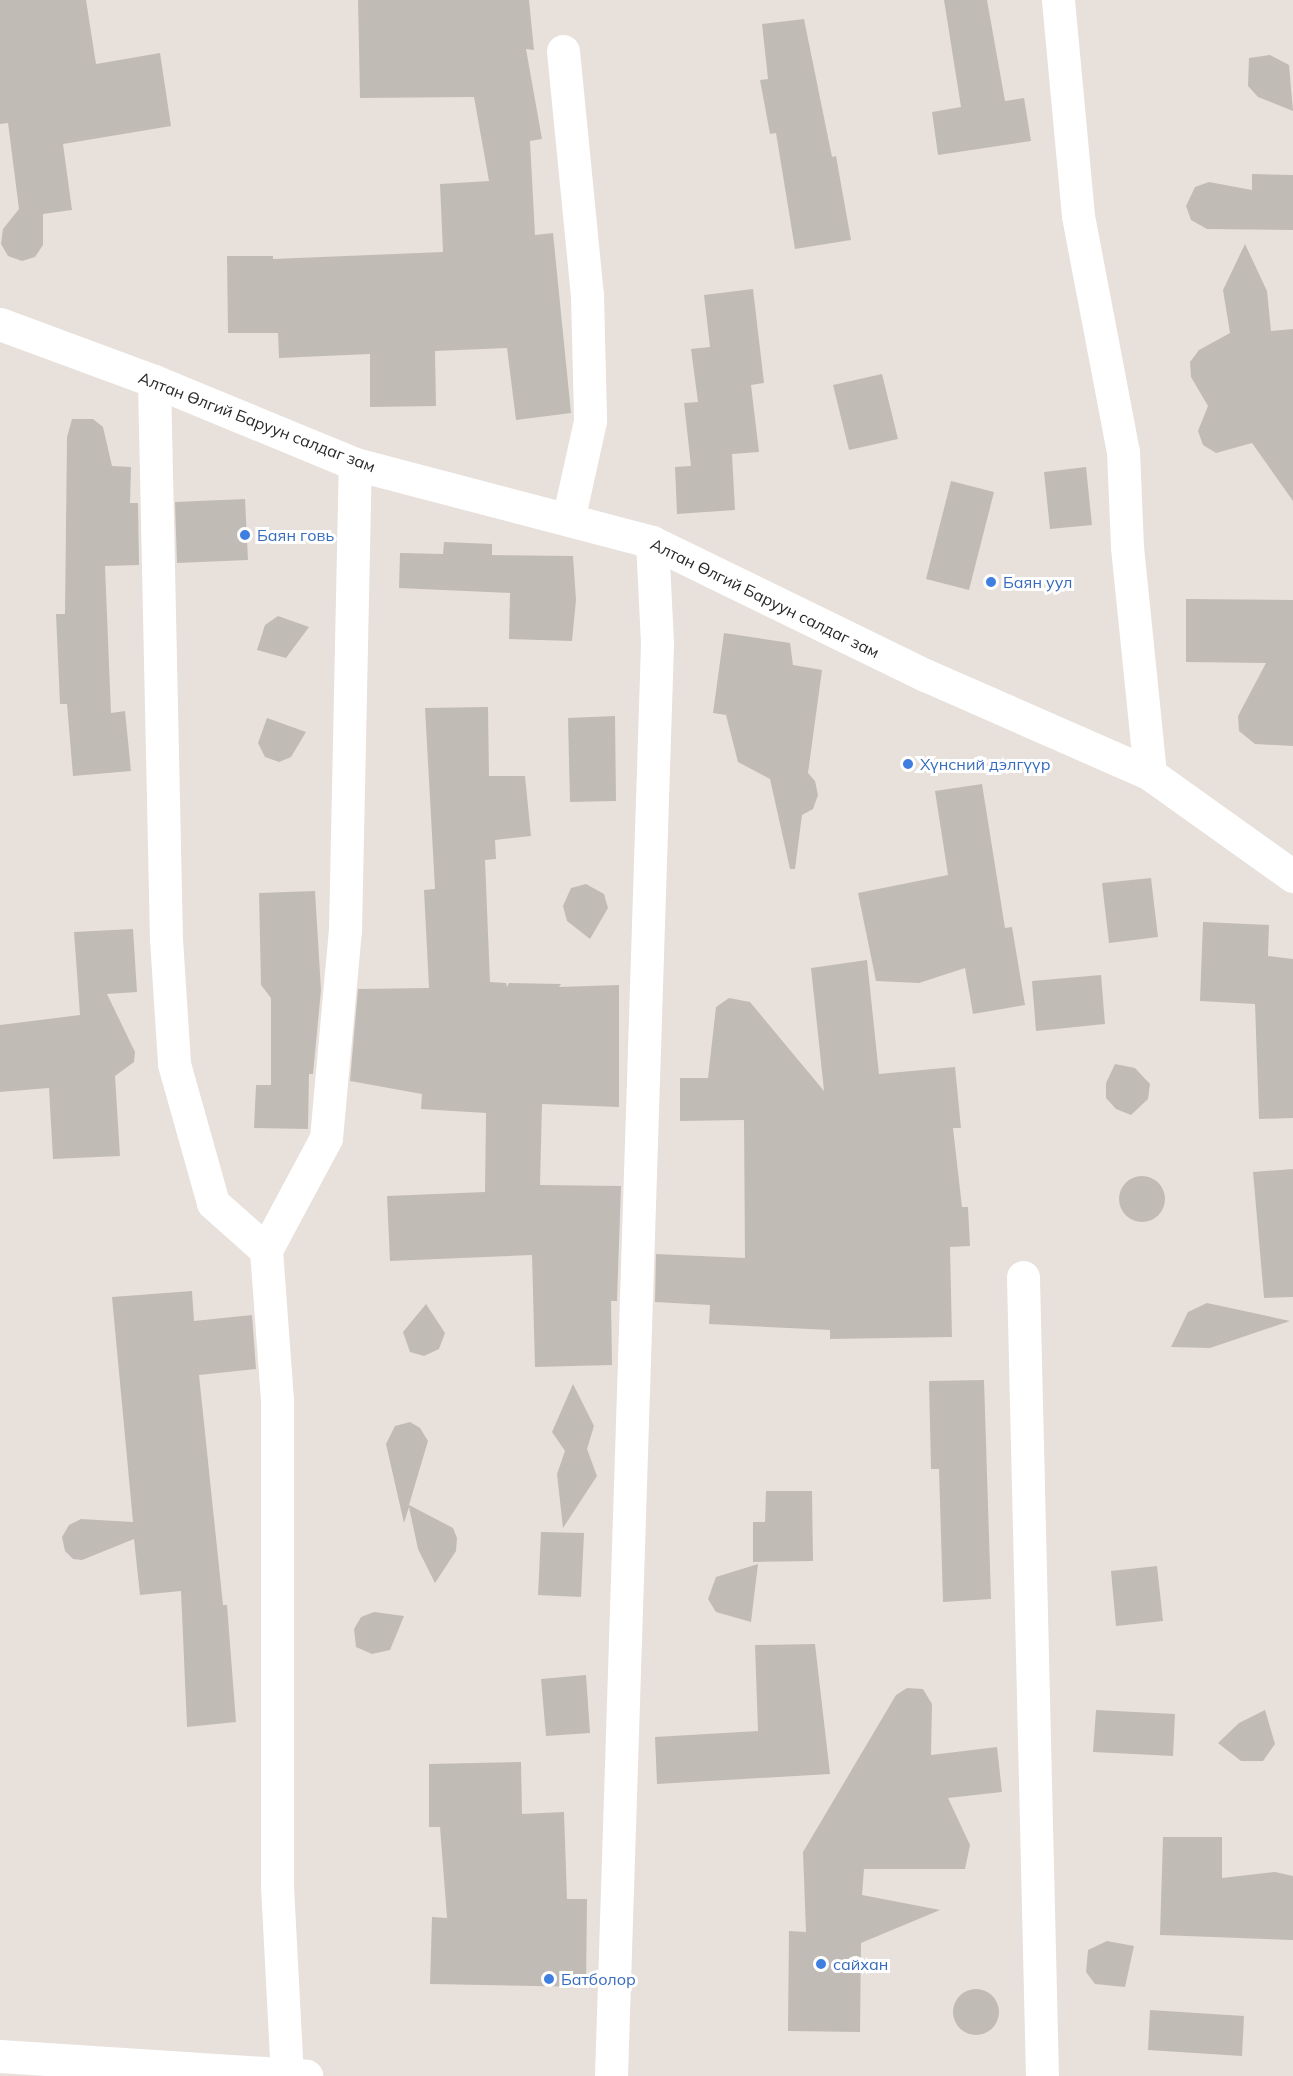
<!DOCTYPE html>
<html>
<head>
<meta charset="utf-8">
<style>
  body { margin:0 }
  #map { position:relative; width:1293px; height:2076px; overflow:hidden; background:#e8e0db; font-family:Mulish,sans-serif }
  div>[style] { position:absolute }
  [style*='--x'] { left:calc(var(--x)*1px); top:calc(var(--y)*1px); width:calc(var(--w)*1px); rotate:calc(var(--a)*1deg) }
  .building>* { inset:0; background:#c1bbb6 }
  .round { border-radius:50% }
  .street>* { height:33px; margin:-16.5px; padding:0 16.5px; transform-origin:16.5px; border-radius:16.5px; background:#fff }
  .secondary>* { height:33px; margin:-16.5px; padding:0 16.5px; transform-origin:16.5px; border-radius:16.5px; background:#fff }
  .dots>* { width:16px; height:16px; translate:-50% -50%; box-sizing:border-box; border:3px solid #fff; border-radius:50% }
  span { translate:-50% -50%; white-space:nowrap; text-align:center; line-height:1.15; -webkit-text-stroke:6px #fff; paint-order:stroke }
  .street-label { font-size:16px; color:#282828 }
  .shop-label { font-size:16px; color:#366cbe }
  .left { translate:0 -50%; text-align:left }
</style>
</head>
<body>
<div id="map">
  <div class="building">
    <i style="clip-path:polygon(0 0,86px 0,96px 64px,160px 53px,171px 126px,63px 144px,72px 210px,43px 214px,43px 245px,35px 257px,22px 261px,8px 256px,1px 244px,3px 229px,19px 209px,8px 123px,0 124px)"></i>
    <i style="clip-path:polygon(358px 0,529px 0,534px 50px,526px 49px,542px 139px,530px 141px,535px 235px,553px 233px,571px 413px,516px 420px,507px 348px,435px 351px,436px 406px,370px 407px,370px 354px,279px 358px,278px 333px,228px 333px,227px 256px,273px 256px,273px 259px,443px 252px,440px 184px,489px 181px,474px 97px,360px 98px)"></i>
    <i style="clip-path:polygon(944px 0,987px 0,1005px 101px,1024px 98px,1031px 141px,938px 155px,932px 112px,961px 107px)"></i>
    <i style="clip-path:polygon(804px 19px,832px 157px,836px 156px,851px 240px,795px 249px,776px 133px,770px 134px,760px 80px,768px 79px,762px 24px)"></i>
    <i style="clip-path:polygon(1270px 55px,1289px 65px,1293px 111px,1258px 97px,1248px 86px,1249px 58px)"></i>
    <i style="clip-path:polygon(1252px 174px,1293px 175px,1293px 230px,1207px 229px,1191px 220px,1186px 206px,1195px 187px,1209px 182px,1252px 190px)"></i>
    <i style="clip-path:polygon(1245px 244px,1267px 291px,1271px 331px,1293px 329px,1293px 501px,1252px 443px,1216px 453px,1203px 445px,1198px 431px,1208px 406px,1191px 377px,1190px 362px,1199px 350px,1230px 333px,1223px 290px)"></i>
    <i style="clip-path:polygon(753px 289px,764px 383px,751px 385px,759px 452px,732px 454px,735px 510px,677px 514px,675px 467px,691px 466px,684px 403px,698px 402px,691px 349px,710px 347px,704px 295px)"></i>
    <i style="clip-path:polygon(882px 374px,898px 439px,849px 450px,833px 385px)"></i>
    <i style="clip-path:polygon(72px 419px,93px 419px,103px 427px,112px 466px,131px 467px,130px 503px,138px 503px,139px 565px,105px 566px,111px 713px,125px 711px,131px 771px,73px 776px,67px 704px,60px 704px,56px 614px,65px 614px,67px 437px)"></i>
    <i style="clip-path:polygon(1086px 467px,1092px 525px,1050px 529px,1044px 472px)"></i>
    <i style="clip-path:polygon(951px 481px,994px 492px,969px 590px,926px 579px)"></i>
    <i style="clip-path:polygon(245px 499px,248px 560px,177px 563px,175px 502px)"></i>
    <i style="clip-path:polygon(444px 542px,492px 544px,492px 555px,573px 556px,576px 600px,572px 641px,509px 639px,510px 593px,399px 588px,400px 553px,443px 554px)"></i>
    <i style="clip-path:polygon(1186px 599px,1293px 600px,1293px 746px,1255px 744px,1239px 731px,1238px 716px,1266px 663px,1186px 662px)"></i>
    <i style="clip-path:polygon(278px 616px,309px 627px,286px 658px,257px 650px,265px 625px)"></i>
    <i style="clip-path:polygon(724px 633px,790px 643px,793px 665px,822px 670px,808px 773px,815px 781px,818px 795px,813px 809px,802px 815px,795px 869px,790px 869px,770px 779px,738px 762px,726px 715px,713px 713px)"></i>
    <i style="clip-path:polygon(488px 707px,489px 776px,525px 776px,531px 836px,495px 840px,496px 859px,485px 860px,490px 982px,506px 983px,507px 987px,509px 983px,561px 984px,559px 987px,619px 985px,619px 1107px,542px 1104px,540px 1185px,621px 1186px,617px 1301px,611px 1301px,612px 1365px,535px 1367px,532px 1255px,390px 1261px,387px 1196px,485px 1192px,486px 1113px,421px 1109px,422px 1094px,350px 1081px,358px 989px,429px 988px,424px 890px,435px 889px,425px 708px)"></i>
    <i style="clip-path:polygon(615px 716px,616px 801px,570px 802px,568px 718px)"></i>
    <i style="clip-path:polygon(267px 718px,306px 732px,291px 757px,279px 762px,265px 757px,258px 743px)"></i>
    <i style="clip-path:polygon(982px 784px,1005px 928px,1012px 927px,1025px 1005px,973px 1014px,965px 968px,919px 983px,876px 981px,858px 893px,948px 875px,935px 791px)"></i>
    <i style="clip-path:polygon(1151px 878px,1158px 937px,1109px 943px,1102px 883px)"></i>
    <i style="clip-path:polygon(586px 884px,604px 894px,608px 908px,590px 939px,567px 921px,563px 906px,571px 888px)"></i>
    <i style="clip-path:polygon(315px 891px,321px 990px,313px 1074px,309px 1074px,308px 1129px,254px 1128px,256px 1085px,271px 1085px,271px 998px,261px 985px,259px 893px)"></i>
    <i style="clip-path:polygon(1203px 922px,1269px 925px,1268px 956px,1293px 959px,1293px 1118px,1259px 1119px,1255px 1004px,1200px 1001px)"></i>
    <i style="clip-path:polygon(133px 929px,137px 992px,107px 994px,135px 1052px,134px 1062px,115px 1076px,120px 1156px,53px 1159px,49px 1088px,0 1092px,0 1025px,80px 1015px,74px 932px)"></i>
    <i style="clip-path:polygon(867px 960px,879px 1074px,955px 1067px,961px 1128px,953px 1128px,962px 1207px,968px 1207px,970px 1246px,950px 1247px,952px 1337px,830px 1339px,830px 1330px,709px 1324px,710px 1305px,655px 1302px,656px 1254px,745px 1258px,744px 1120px,680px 1121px,680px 1078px,708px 1078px,716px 1007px,729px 998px,750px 1002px,824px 1091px,811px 968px)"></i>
    <i style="clip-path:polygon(1101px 975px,1105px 1024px,1036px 1031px,1032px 981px)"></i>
    <i style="clip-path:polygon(1115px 1064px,1135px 1068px,1150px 1084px,1148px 1099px,1131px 1115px,1116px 1109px,1106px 1098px,1106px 1083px)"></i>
    <i style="clip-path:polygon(1293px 1169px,1293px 1297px,1264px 1298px,1253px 1172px)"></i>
    <i class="round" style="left:1119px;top:1176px;width:46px;height:46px"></i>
    <i style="clip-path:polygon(192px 1291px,194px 1321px,252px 1315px,256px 1369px,199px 1375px,223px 1605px,227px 1605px,236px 1722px,187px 1727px,181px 1591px,140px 1595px,134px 1539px,82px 1560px,73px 1559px,65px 1551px,62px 1537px,69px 1525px,81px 1519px,133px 1522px,112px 1297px)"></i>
    <i style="clip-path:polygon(1207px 1303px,1290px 1321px,1210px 1348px,1171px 1347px,1188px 1312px)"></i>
    <i style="clip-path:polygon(426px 1304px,445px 1333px,439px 1349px,424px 1356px,410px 1352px,403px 1332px)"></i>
    <i style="clip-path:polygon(984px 1380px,991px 1599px,943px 1602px,939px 1469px,931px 1469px,929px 1381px)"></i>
    <i style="clip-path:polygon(573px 1384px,594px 1426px,587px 1449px,597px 1476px,563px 1528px,557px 1474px,565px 1451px,552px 1432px)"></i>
    <i style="clip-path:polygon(410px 1422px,420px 1428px,428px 1441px,409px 1505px,453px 1528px,457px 1538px,456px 1551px,435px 1583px,418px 1549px,409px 1507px,404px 1523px,386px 1444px,395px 1426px)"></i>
    <i style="clip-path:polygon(766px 1491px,812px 1491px,813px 1561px,753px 1562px,753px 1522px,765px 1522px)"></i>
    <i style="clip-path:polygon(541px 1532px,584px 1533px,581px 1597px,538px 1595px)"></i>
    <i style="clip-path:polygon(758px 1564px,751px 1622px,716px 1612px,708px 1599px,716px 1577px)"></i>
    <i style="clip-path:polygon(1157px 1566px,1163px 1621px,1116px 1626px,1111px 1571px)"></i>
    <i style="clip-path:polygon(374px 1612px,404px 1616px,390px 1650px,372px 1654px,356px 1647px,354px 1629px,361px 1617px)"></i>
    <i style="clip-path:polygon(815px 1644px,830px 1774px,657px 1784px,655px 1737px,758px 1731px,755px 1645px)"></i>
    <i style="clip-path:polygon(586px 1675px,590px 1733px,546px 1736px,541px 1679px)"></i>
    <i style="clip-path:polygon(907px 1688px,923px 1689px,932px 1704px,931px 1755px,997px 1747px,1002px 1792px,948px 1798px,970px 1845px,965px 1869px,864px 1869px,862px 1895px,940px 1910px,861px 1943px,860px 2032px,788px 2031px,789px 1931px,806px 1932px,803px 1852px,896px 1695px)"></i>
    <i style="clip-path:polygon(1096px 1710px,1175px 1714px,1173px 1756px,1093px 1752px)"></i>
    <i style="clip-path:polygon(1265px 1710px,1275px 1744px,1263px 1761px,1241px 1761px,1218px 1743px,1239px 1723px)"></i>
    <i style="clip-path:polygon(521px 1762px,522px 1814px,564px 1812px,567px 1899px,587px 1899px,586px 1987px,430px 1984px,432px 1917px,447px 1918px,440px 1827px,429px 1827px,429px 1764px)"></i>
    <i style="clip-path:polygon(1163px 1837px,1222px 1837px,1222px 1878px,1275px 1872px,1293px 1876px,1293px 1940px,1160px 1935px)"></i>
    <i style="clip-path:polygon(1107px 1941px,1134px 1946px,1125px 1987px,1095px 1984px,1086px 1972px,1088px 1950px)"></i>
    <i class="round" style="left:953px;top:1989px;width:46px;height:46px"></i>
    <i style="clip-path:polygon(1150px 2010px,1244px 2016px,1242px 2056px,1148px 2050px)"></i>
  </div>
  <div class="street">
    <i style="--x:1058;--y:0;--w:217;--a:84.7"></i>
    <i style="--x:1078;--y:216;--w:239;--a:79.2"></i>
    <i style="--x:1123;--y:451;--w:96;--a:87.6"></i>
    <i style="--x:1127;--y:547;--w:228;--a:84.2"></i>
    <i style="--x:563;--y:51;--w:245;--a:84.4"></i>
    <i style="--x:587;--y:295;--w:126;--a:88.6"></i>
    <i style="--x:590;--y:421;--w:101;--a:102.5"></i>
    <i style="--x:0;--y:324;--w:164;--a:20.3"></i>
    <i style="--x:154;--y:381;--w:217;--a:22.4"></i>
    <i style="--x:355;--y:464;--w:307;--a:14.7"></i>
    <i style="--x:652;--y:542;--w:304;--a:26"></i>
    <i style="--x:925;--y:675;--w:246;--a:23.7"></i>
    <i style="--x:1150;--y:774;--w:176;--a:35.5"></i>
    <i style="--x:154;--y:381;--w:558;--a:88.77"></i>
    <i style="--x:166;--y:939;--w:125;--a:86.3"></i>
    <i style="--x:174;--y:1064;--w:144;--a:74.3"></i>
    <i style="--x:213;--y:1203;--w:71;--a:41.6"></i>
    <i style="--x:266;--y:1250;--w:149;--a:85.8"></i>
    <i style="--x:277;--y:1399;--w:487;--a:90"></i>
    <i style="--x:277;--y:1886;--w:189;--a:87"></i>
    <i style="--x:266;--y:1250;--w:127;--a:-61.8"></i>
    <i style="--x:326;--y:1138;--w:208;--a:-84.8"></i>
    <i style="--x:345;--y:931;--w:467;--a:-88.8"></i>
    <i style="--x:1023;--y:1277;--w:799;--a:88.64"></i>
    <i style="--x:611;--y:2076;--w:1434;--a:-88.16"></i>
    <i style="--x:657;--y:643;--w:101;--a:-92.8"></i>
  </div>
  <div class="secondary">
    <i style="--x:0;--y:2056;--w:307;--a:3.7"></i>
  </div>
  <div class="dots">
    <i style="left:245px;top:535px;background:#3f7fe0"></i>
    <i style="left:991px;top:582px;background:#3f7fe0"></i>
    <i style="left:908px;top:764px;background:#3f7fe0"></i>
    <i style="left:821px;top:1964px;background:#3f7fe0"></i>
    <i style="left:549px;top:1979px;background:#3f7fe0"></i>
  </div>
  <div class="street-label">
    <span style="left:257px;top:422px;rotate:21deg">Алтан Өлгий Баруун салдаг зам</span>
    <span style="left:765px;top:598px;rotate:26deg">Алтан Өлгий Баруун салдаг зам</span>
  </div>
  <div class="shop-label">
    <span class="left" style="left:257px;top:535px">Баян говь</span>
    <span class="left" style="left:1003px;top:582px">Баян уул</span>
    <span class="left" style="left:920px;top:764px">Хүнсний дэлгүүр</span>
    <span class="left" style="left:833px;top:1964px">сайхан</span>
    <span class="left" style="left:561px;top:1979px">Батболор</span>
  </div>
</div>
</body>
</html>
